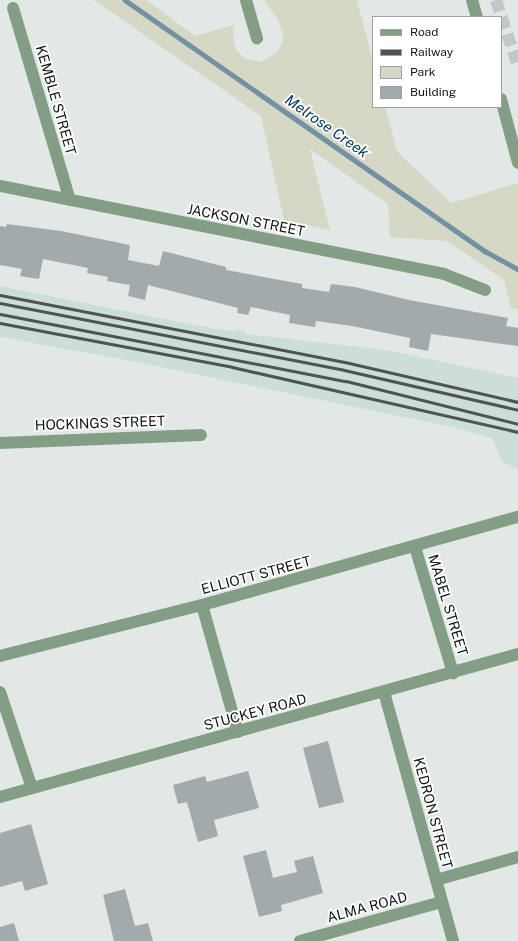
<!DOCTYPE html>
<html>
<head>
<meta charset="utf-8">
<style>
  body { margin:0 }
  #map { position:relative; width:518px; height:941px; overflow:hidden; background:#e1e8e6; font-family:"Public Sans",sans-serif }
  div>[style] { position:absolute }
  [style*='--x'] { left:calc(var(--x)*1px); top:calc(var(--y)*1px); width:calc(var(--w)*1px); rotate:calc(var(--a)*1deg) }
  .built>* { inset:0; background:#cdded9 }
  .green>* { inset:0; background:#d4d8c5 }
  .stream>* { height:4.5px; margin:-2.25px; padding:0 2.25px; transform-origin:2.25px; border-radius:2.25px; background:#7391a3 }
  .building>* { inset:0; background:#a3aaab }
  .highway-tunnel>* { height:12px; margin-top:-6px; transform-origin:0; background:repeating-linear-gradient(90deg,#c2c8c7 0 12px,transparent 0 18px) }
  .minor>* { height:12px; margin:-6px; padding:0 6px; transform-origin:6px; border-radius:6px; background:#849e85 }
  .rail>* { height:3px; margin:-1.5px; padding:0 1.5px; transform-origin:1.5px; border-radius:1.5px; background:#4f5352 }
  span { translate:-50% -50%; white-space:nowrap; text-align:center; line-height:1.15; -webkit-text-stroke:3.5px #fff; paint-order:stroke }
  .street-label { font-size:14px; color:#131615 }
  .water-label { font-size:15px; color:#003d59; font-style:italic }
  .legend { position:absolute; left:372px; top:16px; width:130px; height:92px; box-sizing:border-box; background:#fff; border:1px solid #a1a2a1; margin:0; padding:5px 7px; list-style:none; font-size:12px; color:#131615 }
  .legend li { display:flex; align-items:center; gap:8px; height:20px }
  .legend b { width:20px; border:1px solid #a1a2a1 }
</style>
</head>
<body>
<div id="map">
  <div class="built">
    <i style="clip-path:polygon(0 286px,164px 319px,236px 332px,236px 329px,245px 331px,245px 334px,387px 350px,518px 378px,518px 469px,502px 462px,492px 438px,453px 427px,126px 360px,0 337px)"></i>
  </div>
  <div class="green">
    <i style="clip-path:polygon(94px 0,146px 0,195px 36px,234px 25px,233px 40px,236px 49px,244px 58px,261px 62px,278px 52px,284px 38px,278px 20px,264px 0,357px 0,373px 61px,373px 107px,385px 107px,397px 151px,451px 203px,518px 183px,518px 309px,511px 308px,504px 280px,447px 241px,390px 237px,388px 204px,310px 149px,330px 230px,284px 220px,261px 116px)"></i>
  </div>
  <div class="stream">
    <i style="--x:125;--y:0;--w:439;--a:34.9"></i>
    <i style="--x:485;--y:251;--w:38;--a:29"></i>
  </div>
  <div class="building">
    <i style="clip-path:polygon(7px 224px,61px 231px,130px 245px,128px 260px,159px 266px,163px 251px,226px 267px,226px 270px,302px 284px,302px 288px,329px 292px,331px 284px,355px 287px,409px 300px,508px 318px,506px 326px,518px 328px,518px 346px,431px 334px,428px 351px,409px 347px,410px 338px,352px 326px,316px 321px,315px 327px,289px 323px,290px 315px,251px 307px,248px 315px,237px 313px,238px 308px,148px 285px,145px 300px,128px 296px,130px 285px,107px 281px,108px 277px,87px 273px,88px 268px,43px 259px,39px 279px,20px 276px,22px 269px,0 265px,0 226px,6px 227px)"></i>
    <i style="clip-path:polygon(328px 741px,344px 802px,319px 808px,303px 748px)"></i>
    <i style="clip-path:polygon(248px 771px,259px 808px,214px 820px,218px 836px,198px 842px,187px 802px,178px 804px,173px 785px,205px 776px,207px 782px)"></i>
    <i style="clip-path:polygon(31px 824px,48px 884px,25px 891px,22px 881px,0 887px,0 833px)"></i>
    <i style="clip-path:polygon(266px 850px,273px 878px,297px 872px,294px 861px,313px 856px,323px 893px,281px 905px,282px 911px,259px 917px,243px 856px)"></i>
    <i style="clip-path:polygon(125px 889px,135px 926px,148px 923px,153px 941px,114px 941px,103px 895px)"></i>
    <i style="clip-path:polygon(14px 923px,19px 941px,0 941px,0 927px)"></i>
  </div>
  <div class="highway-tunnel">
    <i style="--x:496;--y:0;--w:70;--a:71.6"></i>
  </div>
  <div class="minor">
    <i style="--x:246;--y:0;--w:40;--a:74"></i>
    <i style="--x:472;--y:0;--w:18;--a:74"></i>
    <i style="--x:13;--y:8;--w:200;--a:73.5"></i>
    <i style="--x:501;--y:99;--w:66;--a:75.1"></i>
    <i style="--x:0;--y:186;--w:453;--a:11.2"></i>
    <i style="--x:444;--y:274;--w:44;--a:21.3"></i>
    <i style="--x:0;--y:443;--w:201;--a:-2.3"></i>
    <i style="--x:415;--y:547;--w:132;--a:73.2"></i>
    <i style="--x:202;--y:605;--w:132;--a:74.2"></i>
    <i style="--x:0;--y:656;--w:208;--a:-14.2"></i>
    <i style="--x:202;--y:605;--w:328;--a:-15.6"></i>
    <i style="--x:0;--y:692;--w:101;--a:71.6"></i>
    <i style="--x:384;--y:692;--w:258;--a:74.5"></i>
    <i style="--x:0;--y:797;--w:537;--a:-15.43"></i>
    <i style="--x:436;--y:880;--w:85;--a:-15.7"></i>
    <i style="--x:300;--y:941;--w:147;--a:-15.4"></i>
  </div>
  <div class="rail">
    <i style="--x:0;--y:295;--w:356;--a:11"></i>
    <i style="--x:349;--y:363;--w:173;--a:13"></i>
    <i style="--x:0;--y:303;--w:350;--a:11"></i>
    <i style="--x:344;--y:370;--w:179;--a:12.9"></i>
    <i style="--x:0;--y:314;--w:352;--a:11"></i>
    <i style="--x:346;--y:381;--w:177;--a:14"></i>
    <i style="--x:0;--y:323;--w:236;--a:10.7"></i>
    <i style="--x:232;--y:367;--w:293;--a:12.8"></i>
  </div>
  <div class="street-label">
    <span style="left:56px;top:100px;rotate:74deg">KEMBLE STREET</span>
    <span style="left:246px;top:220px;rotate:11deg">JACKSON STREET</span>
    <span style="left:100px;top:423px;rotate:-2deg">HOCKINGS STREET</span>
    <span style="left:256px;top:575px;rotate:-15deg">ELLIOTT STREET</span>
    <span style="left:448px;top:605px;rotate:73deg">MABEL STREET</span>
    <span style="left:255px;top:712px;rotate:-15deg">STUCKEY ROAD</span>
    <span style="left:433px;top:813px;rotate:75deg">KEDRON STREET</span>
    <span style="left:367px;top:907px;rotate:-15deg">ALMA ROAD</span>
  </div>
  <div class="water-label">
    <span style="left:327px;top:126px;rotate:35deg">Melrose Creek</span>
  </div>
  <ul class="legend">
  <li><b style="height:5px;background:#849e85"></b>Road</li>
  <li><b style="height:5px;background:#4f5352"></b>Railway</li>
  <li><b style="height:11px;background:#d4d8c5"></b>Park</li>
  <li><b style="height:11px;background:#a3aaab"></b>Building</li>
  </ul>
</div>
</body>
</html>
